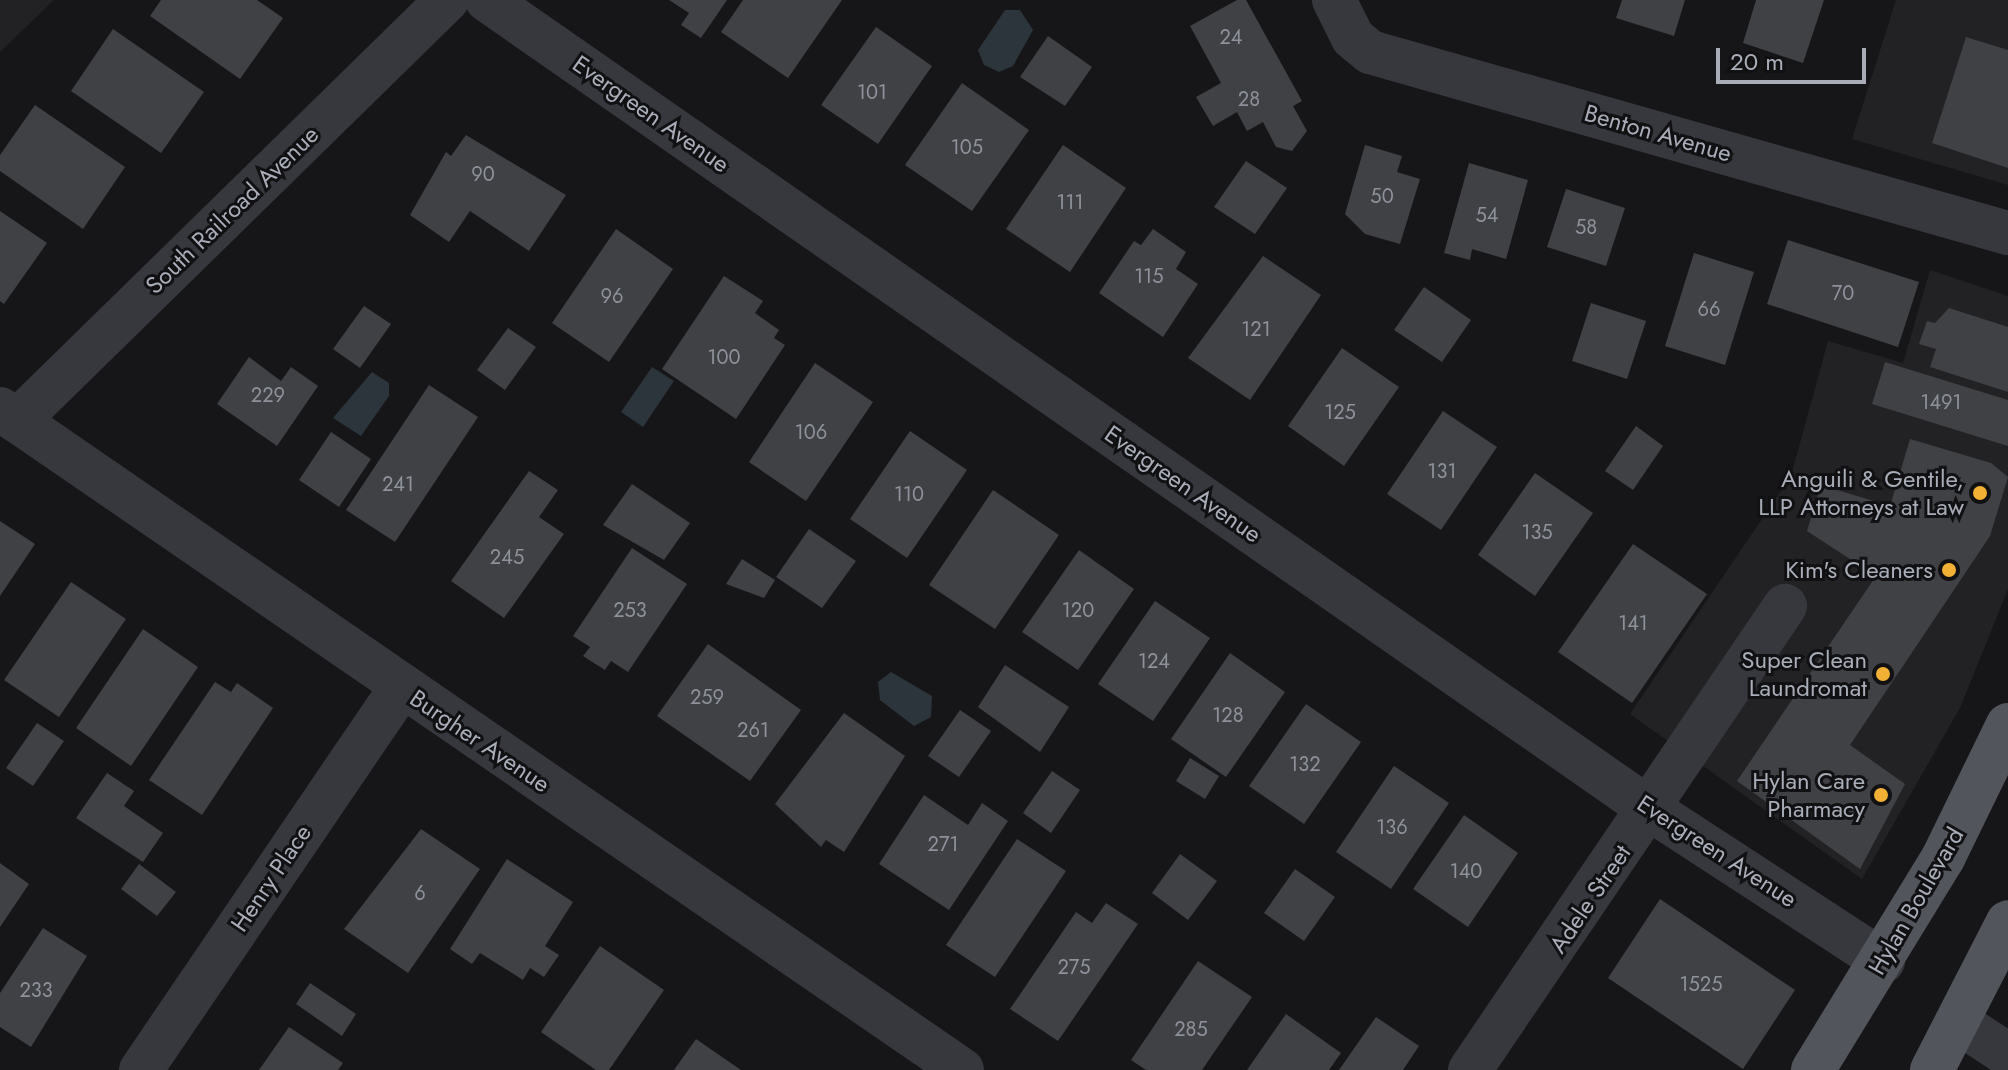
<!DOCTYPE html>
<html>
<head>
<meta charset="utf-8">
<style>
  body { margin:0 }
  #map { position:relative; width:2008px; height:1070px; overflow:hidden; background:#161618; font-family:Jost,sans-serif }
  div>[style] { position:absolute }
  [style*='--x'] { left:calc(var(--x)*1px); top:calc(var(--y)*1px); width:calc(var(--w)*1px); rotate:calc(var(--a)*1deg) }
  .built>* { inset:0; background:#222225 }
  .water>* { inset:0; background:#2c353c }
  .building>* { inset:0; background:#404145 }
  .street>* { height:44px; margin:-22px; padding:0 22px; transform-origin:22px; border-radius:22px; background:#37383d }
  .primary>* { height:44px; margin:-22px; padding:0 22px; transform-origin:22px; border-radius:22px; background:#53555c }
  .dots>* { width:22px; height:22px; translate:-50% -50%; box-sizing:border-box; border:4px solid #111113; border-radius:50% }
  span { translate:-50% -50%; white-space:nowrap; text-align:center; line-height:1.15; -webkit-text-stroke:6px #111113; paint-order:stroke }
  .number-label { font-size:20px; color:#8e929b }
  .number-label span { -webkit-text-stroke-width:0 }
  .street-label { font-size:24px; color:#a8adb8 }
  .poi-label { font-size:24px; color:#a8adb8 }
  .right { translate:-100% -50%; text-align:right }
  .scale { position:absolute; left:1716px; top:48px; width:150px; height:36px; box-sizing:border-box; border:4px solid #a8adb8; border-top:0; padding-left:10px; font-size:24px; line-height:28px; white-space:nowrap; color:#a8adb8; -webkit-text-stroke:6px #111113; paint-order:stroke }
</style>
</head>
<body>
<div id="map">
  <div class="built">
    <i style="clip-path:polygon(0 0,54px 0,0 52px)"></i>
    <i style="clip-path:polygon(1896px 0,2008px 0,2008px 185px,1852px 139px)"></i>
    <i style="clip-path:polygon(1930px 270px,2008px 296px,2008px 589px,1960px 708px,1862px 879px,1630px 714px,1791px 476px,1828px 341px,1903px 363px)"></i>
  </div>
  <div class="water">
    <i style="clip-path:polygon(1005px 10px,1020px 10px,1033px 30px,1013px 66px,999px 72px,984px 65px,978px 50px)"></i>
    <i style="clip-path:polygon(652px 367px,674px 381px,643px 427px,621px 412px)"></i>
    <i style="clip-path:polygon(372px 372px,389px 383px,389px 396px,361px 436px,333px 418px)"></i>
    <i style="clip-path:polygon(891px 672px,932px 696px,931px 717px,914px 726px,880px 700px,878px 682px)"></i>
  </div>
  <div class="building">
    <i style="clip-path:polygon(161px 0,257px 0,283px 18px,240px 79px,150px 16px)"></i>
    <i style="clip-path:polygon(669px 0,727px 0,701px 38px,681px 25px,689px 13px)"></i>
    <i style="clip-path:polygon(743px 0,842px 0,788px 78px,721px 32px)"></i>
    <i style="clip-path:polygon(1237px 0,1246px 0,1302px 101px,1293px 106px,1307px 131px,1292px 151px,1276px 147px,1263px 122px,1247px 131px,1237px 112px,1213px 126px,1196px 97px,1221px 83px,1190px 26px)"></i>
    <i style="clip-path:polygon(1622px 0,1685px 0,1674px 36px,1616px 18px)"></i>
    <i style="clip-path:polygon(1756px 0,1824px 0,1803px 63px,1743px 43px)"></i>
    <i style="clip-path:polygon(876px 27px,932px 66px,878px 144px,821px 105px)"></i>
    <i style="clip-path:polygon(113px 29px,204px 92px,161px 153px,71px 91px)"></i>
    <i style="clip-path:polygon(1048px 36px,1092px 67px,1065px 106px,1020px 77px)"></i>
    <i style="clip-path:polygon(1966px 37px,2008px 50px,2008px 168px,1932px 143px)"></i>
    <i style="clip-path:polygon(962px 83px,1029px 130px,972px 211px,905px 165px)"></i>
    <i style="clip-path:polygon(35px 105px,125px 167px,83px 229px,0 171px,0 155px)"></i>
    <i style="clip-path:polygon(466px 135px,566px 195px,529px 251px,470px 211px,449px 242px,410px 215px,446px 152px,451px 156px)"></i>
    <i style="clip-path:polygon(1063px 145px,1126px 188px,1070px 272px,1006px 229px)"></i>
    <i style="clip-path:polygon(1365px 145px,1402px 156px,1397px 172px,1420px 179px,1400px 244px,1365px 234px,1345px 214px)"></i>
    <i style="clip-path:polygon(1246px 161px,1287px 188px,1255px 234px,1214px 207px)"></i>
    <i style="clip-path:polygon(1469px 163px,1528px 180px,1506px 259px,1472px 249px,1470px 260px,1444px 253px)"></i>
    <i style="clip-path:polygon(1566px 189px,1625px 208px,1606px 266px,1547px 247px)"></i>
    <i style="clip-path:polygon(0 211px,47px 243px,4px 304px,0 301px)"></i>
    <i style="clip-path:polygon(616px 229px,673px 269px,609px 362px,552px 323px)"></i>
    <i style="clip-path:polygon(1153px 229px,1186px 252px,1176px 269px,1198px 284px,1163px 337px,1099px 293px,1134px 241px,1141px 245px)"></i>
    <i style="clip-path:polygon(1788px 240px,1919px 282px,1898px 347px,1767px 304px)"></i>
    <i style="clip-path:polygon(1694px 253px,1754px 272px,1725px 365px,1665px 346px)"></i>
    <i style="clip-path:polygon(1263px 256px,1321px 295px,1250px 400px,1188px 358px)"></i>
    <i style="clip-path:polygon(724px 276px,763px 301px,755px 313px,779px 330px,774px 338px,785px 345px,736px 419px,662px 369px)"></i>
    <i style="clip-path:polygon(1424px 287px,1471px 320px,1442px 362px,1394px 330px)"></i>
    <i style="clip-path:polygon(1591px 303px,1646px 321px,1627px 379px,1572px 361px)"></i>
    <i style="clip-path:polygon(364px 306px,391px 324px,360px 368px,333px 349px)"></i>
    <i style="clip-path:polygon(1949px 308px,2008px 327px,2008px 392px,1930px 367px,1936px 349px,1919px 344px,1927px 321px,1935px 323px)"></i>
    <i style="clip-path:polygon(508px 328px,536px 347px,505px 390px,477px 370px)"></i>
    <i style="clip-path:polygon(1342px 348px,1399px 387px,1344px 466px,1288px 426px)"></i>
    <i style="clip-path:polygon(249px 357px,281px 381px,291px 367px,318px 386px,277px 446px,217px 404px)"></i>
    <i style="clip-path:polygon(1885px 362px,2008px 400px,2008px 446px,1872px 404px)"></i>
    <i style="clip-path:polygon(815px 363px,873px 402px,806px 501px,749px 462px)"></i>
    <i style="clip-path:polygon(429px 385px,478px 417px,395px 542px,346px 510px)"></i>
    <i style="clip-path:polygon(1443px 411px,1497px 447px,1441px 530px,1387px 494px)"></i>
    <i style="clip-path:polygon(1636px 426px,1663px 446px,1633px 490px,1605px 471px)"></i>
    <i style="clip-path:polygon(910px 431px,967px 470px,907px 558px,850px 519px)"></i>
    <i style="clip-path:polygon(331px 432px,371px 459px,339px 507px,299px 480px)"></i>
    <i style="clip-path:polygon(1910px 439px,1991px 463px,2008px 477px,1990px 536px,1850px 745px,1905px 784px,1860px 869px,1737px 781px,1876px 576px,1807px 531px,1821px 485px,1890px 506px)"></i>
    <i style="clip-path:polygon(529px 471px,558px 490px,539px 517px,564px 534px,504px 618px,451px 581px)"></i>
    <i style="clip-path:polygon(1535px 473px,1593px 513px,1535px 596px,1478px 555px)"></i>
    <i style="clip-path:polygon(632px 484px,690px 523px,664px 560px,603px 525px)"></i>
    <i style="clip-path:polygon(993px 490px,1059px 535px,995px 629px,929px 585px)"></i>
    <i style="clip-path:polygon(0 521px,35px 544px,0 596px)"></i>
    <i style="clip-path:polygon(809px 529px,856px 561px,822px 608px,776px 577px)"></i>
    <i style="clip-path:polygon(1633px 544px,1707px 594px,1632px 703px,1558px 652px)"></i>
    <i style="clip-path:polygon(632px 548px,687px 584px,628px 672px,611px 661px,605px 670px,583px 656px,590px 647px,573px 636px)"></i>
    <i style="clip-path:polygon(1079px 550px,1134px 589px,1078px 670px,1022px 632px)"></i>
    <i style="clip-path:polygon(742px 559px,775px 580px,764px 598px,726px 584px)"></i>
    <i style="clip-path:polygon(71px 582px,126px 619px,59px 717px,4px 680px)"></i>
    <i style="clip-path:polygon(1155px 601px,1210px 638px,1153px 721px,1098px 684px)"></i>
    <i style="clip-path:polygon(143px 629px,198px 667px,131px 766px,76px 728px)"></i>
    <i style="clip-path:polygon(708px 644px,801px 710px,750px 781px,657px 716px)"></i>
    <i style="clip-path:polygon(1230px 653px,1285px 692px,1226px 777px,1171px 739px)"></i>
    <i style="clip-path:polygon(1005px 665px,1069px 707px,1040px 752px,978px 707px)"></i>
    <i style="clip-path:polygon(215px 682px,231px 692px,237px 683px,273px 708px,202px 815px,149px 780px)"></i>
    <i style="clip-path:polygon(1306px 704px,1361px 742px,1304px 824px,1249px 786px)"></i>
    <i style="clip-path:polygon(960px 710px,991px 731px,959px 777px,928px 756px)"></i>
    <i style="clip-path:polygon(844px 713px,905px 756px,844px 852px,826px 840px,821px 847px,775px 804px)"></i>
    <i style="clip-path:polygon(37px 723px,64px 741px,33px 786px,6px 768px)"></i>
    <i style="clip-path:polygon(1190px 758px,1219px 776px,1205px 799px,1176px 781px)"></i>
    <i style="clip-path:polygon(1394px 766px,1449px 803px,1391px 889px,1336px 852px)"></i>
    <i style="clip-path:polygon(1052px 771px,1080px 790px,1051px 833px,1023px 813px)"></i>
    <i style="clip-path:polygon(107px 773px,134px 791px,124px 806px,163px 833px,143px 862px,76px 818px)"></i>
    <i style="clip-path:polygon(924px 795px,968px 825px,982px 803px,1008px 821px,949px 910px,879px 864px)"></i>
    <i style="clip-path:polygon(1464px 815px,1518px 853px,1468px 927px,1413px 889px)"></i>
    <i style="clip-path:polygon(421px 829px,480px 869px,408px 973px,344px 929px)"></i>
    <i style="clip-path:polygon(1017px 839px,1066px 871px,995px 977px,946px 945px)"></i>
    <i style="clip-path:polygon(1180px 854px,1217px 881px,1188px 920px,1152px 893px)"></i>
    <i style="clip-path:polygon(507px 859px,573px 902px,545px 946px,559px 955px,544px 977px,530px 968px,523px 980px,480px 953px,472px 964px,450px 949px)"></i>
    <i style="clip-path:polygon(0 863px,29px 884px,0 927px)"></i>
    <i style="clip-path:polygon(139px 864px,176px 892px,157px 916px,121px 889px)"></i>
    <i style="clip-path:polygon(1295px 869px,1335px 897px,1304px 941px,1264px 913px)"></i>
    <i style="clip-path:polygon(1660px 899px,1795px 990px,1743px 1069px,1608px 978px)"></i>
    <i style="clip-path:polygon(1106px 903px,1138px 924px,1058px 1041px,1010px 1009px,1076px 912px,1092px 923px)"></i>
    <i style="clip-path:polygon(43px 928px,87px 956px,31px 1047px,0 1027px,0 993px)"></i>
    <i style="clip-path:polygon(600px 946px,664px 990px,609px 1070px,596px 1070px,541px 1032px)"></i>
    <i style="clip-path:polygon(1198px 961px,1252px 997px,1202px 1070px,1146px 1070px,1131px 1060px)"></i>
    <i style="clip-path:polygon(310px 983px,356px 1014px,342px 1036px,296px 1004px)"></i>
    <i style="clip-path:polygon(1286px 1014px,1341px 1053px,1329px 1070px,1247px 1070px)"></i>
    <i style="clip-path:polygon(1376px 1017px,1419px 1046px,1403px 1070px,1339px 1070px)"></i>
    <i style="clip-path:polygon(289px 1027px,343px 1063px,338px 1070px,259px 1070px)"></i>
    <i style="clip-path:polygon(696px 1039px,741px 1070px,674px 1070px)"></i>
  </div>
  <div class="street">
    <i style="--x:487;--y:0;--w:1418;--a:34.83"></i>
    <i style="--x:1651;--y:810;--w:277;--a:33.1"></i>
    <i style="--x:1334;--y:0;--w:42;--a:63.4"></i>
    <i style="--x:1353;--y:38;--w:22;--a:39"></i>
    <i style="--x:1370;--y:52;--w:663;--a:15.84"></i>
    <i style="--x:0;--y:409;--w:1167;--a:34.49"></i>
    <i style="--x:17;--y:421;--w:602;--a:-44.39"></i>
    <i style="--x:1958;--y:1022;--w:60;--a:33.4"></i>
    <i style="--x:141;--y:1070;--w:463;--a:-55.8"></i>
    <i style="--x:1470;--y:1070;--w:561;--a:-55.83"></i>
  </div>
  <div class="primary">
    <i style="--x:1813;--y:1070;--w:249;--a:-58.5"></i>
    <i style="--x:1943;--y:858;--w:148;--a:-64"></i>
    <i style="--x:1932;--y:1070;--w:166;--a:-62.8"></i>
  </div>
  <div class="dots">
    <i style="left:1980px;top:493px;background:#f2b134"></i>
    <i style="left:1949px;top:570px;background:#f2b134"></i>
    <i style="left:1883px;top:674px;background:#f2b134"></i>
    <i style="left:1881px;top:795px;background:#f2b134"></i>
  </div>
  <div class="number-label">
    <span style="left:1231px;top:37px">24</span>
    <span style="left:872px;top:92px">101</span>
    <span style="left:1249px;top:99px">28</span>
    <span style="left:967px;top:147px">105</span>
    <span style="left:483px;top:174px">90</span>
    <span style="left:1382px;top:196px">50</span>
    <span style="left:1070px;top:202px">111</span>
    <span style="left:1487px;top:215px">54</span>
    <span style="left:1586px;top:227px">58</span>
    <span style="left:1149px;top:276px">115</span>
    <span style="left:1843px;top:293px">70</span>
    <span style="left:612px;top:296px">96</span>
    <span style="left:1709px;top:309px">66</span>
    <span style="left:1256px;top:329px">121</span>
    <span style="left:724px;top:357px">100</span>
    <span style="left:268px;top:395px">229</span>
    <span style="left:1941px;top:402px">1491</span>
    <span style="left:1340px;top:412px">125</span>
    <span style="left:811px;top:432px">106</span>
    <span style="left:1442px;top:471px">131</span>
    <span style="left:398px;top:484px">241</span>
    <span style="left:909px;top:494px">110</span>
    <span style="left:1537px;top:532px">135</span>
    <span style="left:507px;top:557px">245</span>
    <span style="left:630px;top:610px">253</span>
    <span style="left:1078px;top:610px">120</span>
    <span style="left:1633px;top:623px">141</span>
    <span style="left:1154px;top:661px">124</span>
    <span style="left:707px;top:697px">259</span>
    <span style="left:1228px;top:715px">128</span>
    <span style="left:753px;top:730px">261</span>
    <span style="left:1305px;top:764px">132</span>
    <span style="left:1392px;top:827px">136</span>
    <span style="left:943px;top:844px">271</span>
    <span style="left:1466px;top:871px">140</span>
    <span style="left:420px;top:893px">6</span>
    <span style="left:1074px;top:967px">275</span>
    <span style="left:1701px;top:984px">1525</span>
    <span style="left:36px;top:990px">233</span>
    <span style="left:1191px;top:1029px">285</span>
  </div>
  <div class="street-label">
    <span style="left:651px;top:114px;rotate:35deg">Evergreen Avenue</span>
    <span style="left:1658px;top:133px;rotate:16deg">Benton Avenue</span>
    <span style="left:232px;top:210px;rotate:-44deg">South Railroad Avenue</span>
    <span style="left:1183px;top:484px;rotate:35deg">Evergreen Avenue</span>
    <span style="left:480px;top:741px;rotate:34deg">Burgher Avenue</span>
    <span style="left:1717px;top:851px;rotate:33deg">Evergreen Avenue</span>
    <span style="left:271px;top:878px;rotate:-56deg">Henry Place</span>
    <span style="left:1590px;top:899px;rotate:-56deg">Adele Street</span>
    <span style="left:1916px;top:901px;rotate:-60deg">Hylan Boulevard</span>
  </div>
  <div class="poi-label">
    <span class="right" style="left:1964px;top:493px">Anguili &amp; Gentile,<br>LLP Attorneys at Law</span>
    <span class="right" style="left:1933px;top:570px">Kim's Cleaners</span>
    <span class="right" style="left:1867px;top:674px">Super Clean<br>Laundromat</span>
    <span class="right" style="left:1865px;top:795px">Hylan Care<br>Pharmacy</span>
  </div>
  <div class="scale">20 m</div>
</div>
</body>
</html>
